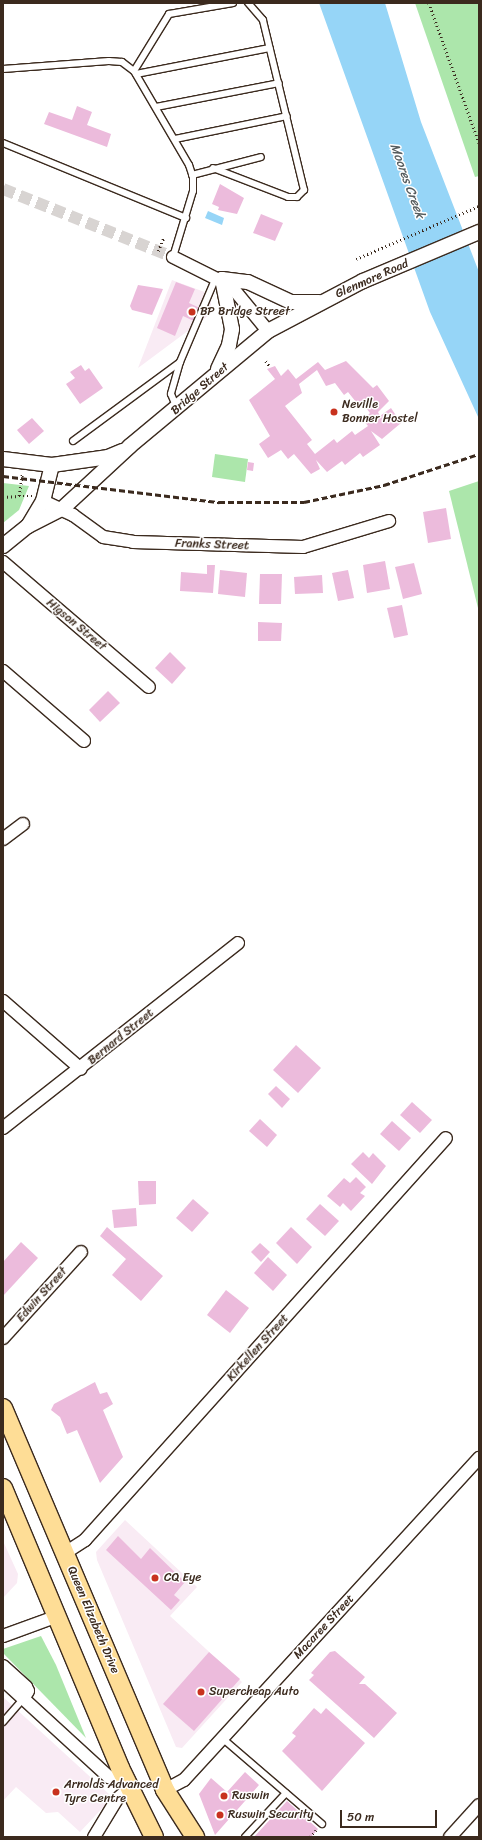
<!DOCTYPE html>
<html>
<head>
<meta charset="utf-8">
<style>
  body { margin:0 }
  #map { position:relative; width:482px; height:1840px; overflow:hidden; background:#fff; font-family:Sriracha,sans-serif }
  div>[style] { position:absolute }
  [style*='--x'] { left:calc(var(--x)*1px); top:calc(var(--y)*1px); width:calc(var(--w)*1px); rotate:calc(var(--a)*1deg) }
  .built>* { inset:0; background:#f9ebf4 }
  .green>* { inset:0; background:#ace6ab }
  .water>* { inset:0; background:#96d5f7 }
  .building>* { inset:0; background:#ecbbdc }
  .minor-tunnel>* { height:12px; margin-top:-6px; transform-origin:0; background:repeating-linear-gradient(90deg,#d8d4d2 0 12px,transparent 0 18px) }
  .path>* { height:2.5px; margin-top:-1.25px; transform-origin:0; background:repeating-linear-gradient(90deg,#3b2a1e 0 1px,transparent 0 4px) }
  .roads { filter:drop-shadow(1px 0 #3b2a1e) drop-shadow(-1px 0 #3b2a1e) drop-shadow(0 1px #3b2a1e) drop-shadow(0 -1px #3b2a1e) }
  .service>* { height:6px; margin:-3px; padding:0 3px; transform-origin:3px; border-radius:3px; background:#fff }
  .minor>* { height:12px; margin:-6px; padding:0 6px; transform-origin:6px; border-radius:6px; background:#fff }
  .tertiary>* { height:14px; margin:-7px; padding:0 7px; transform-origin:7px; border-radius:7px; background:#fff }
  .primary>* { height:18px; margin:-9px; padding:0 9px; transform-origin:9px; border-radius:9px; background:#fedd96 }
  .rail>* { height:3px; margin-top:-1.5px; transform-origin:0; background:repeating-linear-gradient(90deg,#3b2a1e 0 6px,transparent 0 9px) }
  .dots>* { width:11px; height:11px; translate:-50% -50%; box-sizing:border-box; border:2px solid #fff; border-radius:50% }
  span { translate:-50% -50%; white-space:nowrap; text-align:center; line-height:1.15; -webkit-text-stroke:3px #fff; paint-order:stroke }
  .street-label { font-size:12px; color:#3b2a1e }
  .poi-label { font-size:12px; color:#3b2a1e }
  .left { translate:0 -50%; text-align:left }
  .water-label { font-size:13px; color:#565d5f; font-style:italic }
  .frame { position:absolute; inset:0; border:4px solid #3b2a1e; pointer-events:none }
  .scale { position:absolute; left:340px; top:1810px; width:97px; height:18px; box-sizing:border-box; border:2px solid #3b2a1e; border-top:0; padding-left:5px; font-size:12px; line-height:14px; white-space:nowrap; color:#3b2a1e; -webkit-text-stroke:3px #fff; paint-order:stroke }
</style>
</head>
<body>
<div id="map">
  <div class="built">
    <i style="clip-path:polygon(172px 280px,210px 294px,212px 313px,138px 368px)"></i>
    <i style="clip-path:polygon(125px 1520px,197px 1587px,170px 1616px,242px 1682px,182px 1748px,176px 1747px,97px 1560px,96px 1552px)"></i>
    <i style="clip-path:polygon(3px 1541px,18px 1574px,17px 1583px,3px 1598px)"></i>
    <i style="clip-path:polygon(3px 1697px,110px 1795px,109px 1801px,80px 1832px,58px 1812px,46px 1813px,16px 1787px,3px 1801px)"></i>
  </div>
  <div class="green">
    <i style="clip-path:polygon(415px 3px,479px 3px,479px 176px,475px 177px)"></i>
    <i style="clip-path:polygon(215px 454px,248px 459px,245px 482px,212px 477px)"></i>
    <i style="clip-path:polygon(479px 481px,479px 612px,449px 491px)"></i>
    <i style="clip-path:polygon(3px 483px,29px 486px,19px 510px,3px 523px)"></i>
    <i style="clip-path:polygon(41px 1636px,56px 1665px,86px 1738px,3px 1653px,3px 1649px)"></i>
  </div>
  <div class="water">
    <i style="clip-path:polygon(319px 3px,385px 3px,421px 122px,479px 272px,479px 419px,430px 312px)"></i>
    <i style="clip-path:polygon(208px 211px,224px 218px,222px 225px,205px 218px)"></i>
  </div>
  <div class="building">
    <i style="clip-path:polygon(77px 106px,92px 112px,87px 125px,111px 134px,107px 147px,44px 124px,49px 112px,72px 120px)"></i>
    <i style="clip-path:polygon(220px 184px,244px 198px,237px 214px,218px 210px,219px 207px,212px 204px)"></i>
    <i style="clip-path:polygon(261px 214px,283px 223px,275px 241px,253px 233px)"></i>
    <i style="clip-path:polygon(176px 282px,195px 289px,189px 303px,202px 309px,196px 322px,183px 316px,175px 336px,157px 328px)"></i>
    <i style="clip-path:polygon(138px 285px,163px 289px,152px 315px,132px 310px,130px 306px)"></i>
    <i style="clip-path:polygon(evenodd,346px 361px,373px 388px,377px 385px,389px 401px,378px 412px,380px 416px,391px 408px,401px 423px,382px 439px,371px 431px,380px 445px,363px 457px,360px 453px,345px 465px,342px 461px,327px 472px,316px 460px,320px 469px,311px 474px,294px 454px,288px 459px,281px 450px,268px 458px,259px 444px,270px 436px,249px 400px,275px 379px,267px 369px,275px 366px,281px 376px,288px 369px,296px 379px,318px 362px,325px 370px,346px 361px,317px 370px,326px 386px,335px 383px,344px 395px,348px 392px,360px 407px,363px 404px,370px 413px,363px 420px,368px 426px,355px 435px,352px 431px,337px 443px,334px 439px,315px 454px,307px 444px,312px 440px,285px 406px,302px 393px,299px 384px,317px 370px)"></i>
    <i style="clip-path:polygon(81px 365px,85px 371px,89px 368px,103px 388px,80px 404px,66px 384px,75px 378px,70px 372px)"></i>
    <i style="clip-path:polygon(32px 418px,44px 431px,29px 444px,17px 430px)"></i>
    <i style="clip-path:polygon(248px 462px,254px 463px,253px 471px,247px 470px)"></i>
    <i style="clip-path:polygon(446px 508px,451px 539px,428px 543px,423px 512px)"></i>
    <i style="clip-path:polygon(385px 561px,390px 589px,367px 593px,363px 565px)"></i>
    <i style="clip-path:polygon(414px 563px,422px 594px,403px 599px,395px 567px)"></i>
    <i style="clip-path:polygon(207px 565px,215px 565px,213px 593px,180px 591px,181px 572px,207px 574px)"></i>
    <i style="clip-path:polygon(220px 570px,247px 573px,245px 597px,218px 594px)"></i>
    <i style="clip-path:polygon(348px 570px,354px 598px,338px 601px,332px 573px)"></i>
    <i style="clip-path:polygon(260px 574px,282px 574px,281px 604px,259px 604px)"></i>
    <i style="clip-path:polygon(322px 575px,323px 593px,295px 594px,294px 577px)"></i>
    <i style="clip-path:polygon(402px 605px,408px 635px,394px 638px,387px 608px)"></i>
    <i style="clip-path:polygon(258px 622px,282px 623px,281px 641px,258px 641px)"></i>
    <i style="clip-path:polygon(170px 652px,186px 668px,172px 684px,155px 668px)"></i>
    <i style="clip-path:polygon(108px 691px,120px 703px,100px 722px,89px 710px)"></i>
    <i style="clip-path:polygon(296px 1045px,321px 1068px,298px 1093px,273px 1070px)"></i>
    <i style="clip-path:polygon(276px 1086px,290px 1099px,282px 1108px,268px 1094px)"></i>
    <i style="clip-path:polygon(412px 1102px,432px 1120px,420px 1133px,400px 1115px)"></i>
    <i style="clip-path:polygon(260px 1119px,277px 1135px,267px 1147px,249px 1131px)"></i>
    <i style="clip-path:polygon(392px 1121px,411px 1138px,399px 1151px,380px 1134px)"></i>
    <i style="clip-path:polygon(363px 1152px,369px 1158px,373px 1153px,386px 1166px,372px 1184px,351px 1164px)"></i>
    <i style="clip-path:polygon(356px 1177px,366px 1187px,360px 1193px,365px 1196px,351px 1211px,343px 1203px,340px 1207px,327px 1196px,344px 1178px,350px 1183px)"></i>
    <i style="clip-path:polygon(138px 1181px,156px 1181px,156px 1204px,139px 1205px)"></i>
    <i style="clip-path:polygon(193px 1199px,209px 1213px,192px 1232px,176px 1218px)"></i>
    <i style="clip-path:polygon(320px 1204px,339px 1221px,325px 1236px,306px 1219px)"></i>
    <i style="clip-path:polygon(136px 1208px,137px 1226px,114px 1228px,112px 1210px)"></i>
    <i style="clip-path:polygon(107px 1227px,163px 1276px,141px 1301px,112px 1275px,126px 1259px,100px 1236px)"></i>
    <i style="clip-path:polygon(291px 1227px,312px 1247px,297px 1264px,276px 1243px)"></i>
    <i style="clip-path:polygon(21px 1242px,38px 1258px,3px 1296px,3px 1262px)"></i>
    <i style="clip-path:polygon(260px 1243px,270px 1252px,261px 1262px,251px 1252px)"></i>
    <i style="clip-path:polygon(268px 1257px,287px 1275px,273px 1291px,254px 1273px)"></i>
    <i style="clip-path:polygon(226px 1290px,249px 1308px,230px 1333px,207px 1315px)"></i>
    <i style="clip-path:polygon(95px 1382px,100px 1394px,107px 1392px,113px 1404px,103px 1410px,123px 1457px,100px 1483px,77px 1430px,67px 1434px,60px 1417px,51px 1410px,54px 1404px)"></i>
    <i style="clip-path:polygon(118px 1536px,141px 1559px,150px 1548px,185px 1582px,174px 1595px,180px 1600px,171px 1610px,106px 1550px)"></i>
    <i style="clip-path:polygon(335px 1651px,365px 1677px,359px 1684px,365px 1684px,397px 1713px,374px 1738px,309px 1680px,314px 1675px,311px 1673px,330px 1652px)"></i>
    <i style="clip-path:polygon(209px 1652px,240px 1679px,194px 1731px,163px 1704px)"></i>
    <i style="clip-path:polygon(314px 1708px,321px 1714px,326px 1708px,365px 1743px,322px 1791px,282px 1751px,296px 1736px,292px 1733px)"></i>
    <i style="clip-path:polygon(245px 1772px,259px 1785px,215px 1835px,199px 1794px,211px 1778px,227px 1792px)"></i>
    <i style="clip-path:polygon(287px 1801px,318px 1829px,311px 1837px,254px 1837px)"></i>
  </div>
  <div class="minor-tunnel">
    <i style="--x:3;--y:189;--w:183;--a:21.8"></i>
  </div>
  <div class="path">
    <i style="--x:429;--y:3;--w:149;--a:70.3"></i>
    <i style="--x:158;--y:251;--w:15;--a:-67"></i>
    <i style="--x:356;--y:259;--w:134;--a:-23.3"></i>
    <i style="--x:266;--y:361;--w:7;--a:56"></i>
    <i style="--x:19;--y:496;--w:13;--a:0"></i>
    <i style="--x:3;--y:497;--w:16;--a:-4"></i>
    <i style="--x:19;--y:496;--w:22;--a:-82"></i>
    <i style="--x:310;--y:1837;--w:9;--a:-49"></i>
  </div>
  <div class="roads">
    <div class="service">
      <i style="--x:3;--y:69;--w:106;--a:-4.3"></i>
      <i style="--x:109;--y:61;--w:13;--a:4"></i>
      <i style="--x:122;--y:62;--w:15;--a:37"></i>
      <i style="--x:134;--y:71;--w:109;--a:59.7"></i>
      <i style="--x:189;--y:165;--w:13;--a:72"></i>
      <i style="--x:193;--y:177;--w:14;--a:90"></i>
      <i style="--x:193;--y:191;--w:69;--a:106.9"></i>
      <i style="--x:134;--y:71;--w:67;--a:-58.4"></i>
      <i style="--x:169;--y:14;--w:65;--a:-9.8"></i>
      <i style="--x:136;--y:74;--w:136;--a:-11"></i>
      <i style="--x:156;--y:107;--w:125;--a:-11"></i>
      <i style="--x:175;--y:139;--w:114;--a:-11.6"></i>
      <i style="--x:3;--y:143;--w:198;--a:22.3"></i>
      <i style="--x:213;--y:168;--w:80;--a:21.1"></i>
      <i style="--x:288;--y:197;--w:9;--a:0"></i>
      <i style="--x:297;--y:197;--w:10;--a:-45"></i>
      <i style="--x:304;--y:190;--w:175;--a:-103.6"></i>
      <i style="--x:263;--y:20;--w:23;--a:-131"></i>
      <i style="--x:192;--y:175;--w:71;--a:-14.6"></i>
      <i style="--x:180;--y:362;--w:92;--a:-67"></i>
      <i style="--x:73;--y:441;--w:133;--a:-36.4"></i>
      <i style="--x:180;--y:362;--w:33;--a:106"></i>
      <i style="--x:171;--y:394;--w:15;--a:67"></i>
      <i style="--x:3;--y:1722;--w:30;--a:-49"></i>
      <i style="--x:222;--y:1738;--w:132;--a:40.7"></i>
      <i style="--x:245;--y:1837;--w:60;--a:-47"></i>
    </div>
    <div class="minor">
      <i style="--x:173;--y:257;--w:65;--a:26.6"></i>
      <i style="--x:231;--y:286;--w:58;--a:50.6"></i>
      <i style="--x:43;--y:501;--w:33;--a:25"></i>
      <i style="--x:73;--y:515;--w:37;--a:36"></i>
      <i style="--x:103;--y:537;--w:30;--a:9"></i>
      <i style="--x:133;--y:542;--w:170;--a:1.7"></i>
      <i style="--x:303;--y:547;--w:90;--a:-16.8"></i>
      <i style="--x:3;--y:562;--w:192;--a:40.6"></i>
      <i style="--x:3;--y:671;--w:107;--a:40.8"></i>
      <i style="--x:3;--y:839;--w:25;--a:-37"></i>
      <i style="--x:3;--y:1001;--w:103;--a:41.1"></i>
      <i style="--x:3;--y:1128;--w:299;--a:-38.2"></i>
      <i style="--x:3;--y:1338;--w:116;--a:-47.8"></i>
      <i style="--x:65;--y:1553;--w:24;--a:-33"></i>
      <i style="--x:85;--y:1540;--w:540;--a:-48.08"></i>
      <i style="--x:3;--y:1636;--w:55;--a:-20.1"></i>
      <i style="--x:3;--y:1666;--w:31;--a:42"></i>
      <i style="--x:26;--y:1687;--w:4;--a:63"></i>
      <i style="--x:28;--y:1691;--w:9;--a:122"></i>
      <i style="--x:3;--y:1680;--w:144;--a:42.5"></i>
      <i style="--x:109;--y:1777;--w:18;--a:16"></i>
      <i style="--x:165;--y:1790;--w:21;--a:-28"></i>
      <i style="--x:184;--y:1780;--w:437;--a:-47.5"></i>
      <i style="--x:94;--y:1837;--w:44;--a:-58.8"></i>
      <i style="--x:117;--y:1799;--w:16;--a:-40"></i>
      <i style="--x:450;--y:1837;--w:43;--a:-47.8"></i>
    </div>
    <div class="tertiary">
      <i style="--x:218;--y:369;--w:26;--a:-65"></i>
      <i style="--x:229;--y:345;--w:16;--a:-79"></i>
      <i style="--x:232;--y:329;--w:51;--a:-101.3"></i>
      <i style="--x:222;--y:279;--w:26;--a:7"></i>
      <i style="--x:248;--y:282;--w:47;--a:24.9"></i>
      <i style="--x:291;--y:302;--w:28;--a:0"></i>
      <i style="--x:3;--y:459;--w:49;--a:7"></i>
      <i style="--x:52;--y:465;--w:57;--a:-8.1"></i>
      <i style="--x:108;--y:457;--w:15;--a:-23"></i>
      <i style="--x:28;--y:526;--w:29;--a:-59"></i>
      <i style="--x:43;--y:501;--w:37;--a:-76"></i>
      <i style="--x:3;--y:546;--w:32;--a:-39"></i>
      <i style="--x:28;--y:526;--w:38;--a:-27"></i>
      <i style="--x:62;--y:509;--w:93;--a:-42.8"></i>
      <i style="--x:130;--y:446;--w:180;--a:-39.8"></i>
      <i style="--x:268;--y:331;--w:107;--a:-27.8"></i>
      <i style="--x:363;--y:281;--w:126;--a:-22.9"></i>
    </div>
    <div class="primary">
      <i style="--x:3;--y:1408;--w:415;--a:67"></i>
      <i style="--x:165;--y:1790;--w:56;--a:57.4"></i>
      <i style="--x:3;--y:1488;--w:303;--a:67.3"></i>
      <i style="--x:120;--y:1768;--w:77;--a:63.8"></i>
    </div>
  </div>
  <div class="rail">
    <i style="--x:3;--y:476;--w:218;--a:6.9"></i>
    <i style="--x:219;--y:502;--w:85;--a:0"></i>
    <i style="--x:304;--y:502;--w:82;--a:-12"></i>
    <i style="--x:384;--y:485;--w:100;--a:-18.1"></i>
  </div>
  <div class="dots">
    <i style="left:192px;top:312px;background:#c8321e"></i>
    <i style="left:334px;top:412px;background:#c8321e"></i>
    <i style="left:155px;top:1578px;background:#c8321e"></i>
    <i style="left:201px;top:1692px;background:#c8321e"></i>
    <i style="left:56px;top:1792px;background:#c8321e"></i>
    <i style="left:224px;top:1796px;background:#c8321e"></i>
    <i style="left:220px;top:1815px;background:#c8321e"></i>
  </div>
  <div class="street-label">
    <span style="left:372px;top:279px;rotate:-24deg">Glenmore Road</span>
    <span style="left:200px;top:389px;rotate:-41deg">Bridge Street</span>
    <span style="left:212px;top:545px;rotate:2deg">Franks Street</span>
    <span style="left:76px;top:625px;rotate:40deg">Higson Street</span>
    <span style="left:121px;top:1037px;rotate:-39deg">Bernard Street</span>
    <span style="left:42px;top:1295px;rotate:-48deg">Edwin Street</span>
    <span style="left:258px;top:1348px;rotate:-48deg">Kirkellen Street</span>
    <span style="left:93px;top:1620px;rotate:67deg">Queen Elizabeth Drive</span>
    <span style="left:324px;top:1627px;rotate:-47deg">Macaree Street</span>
  </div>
  <div class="poi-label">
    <span class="left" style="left:200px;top:312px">BP Bridge Street</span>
    <span class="left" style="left:342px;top:412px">Neville<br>Bonner Hostel</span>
    <span class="left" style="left:164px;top:1578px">CQ Eye</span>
    <span class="left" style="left:209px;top:1692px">Supercheap Auto</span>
    <span class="left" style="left:64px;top:1792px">Arnolds Advanced<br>Tyre Centre</span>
    <span class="left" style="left:232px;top:1796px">Ruswin</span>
    <span class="left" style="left:228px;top:1815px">Ruswin Security</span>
  </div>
  <div class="water-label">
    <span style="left:407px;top:181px;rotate:70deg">Moores Creek</span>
  </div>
  <div class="frame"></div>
  <div class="scale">50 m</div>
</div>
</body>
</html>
